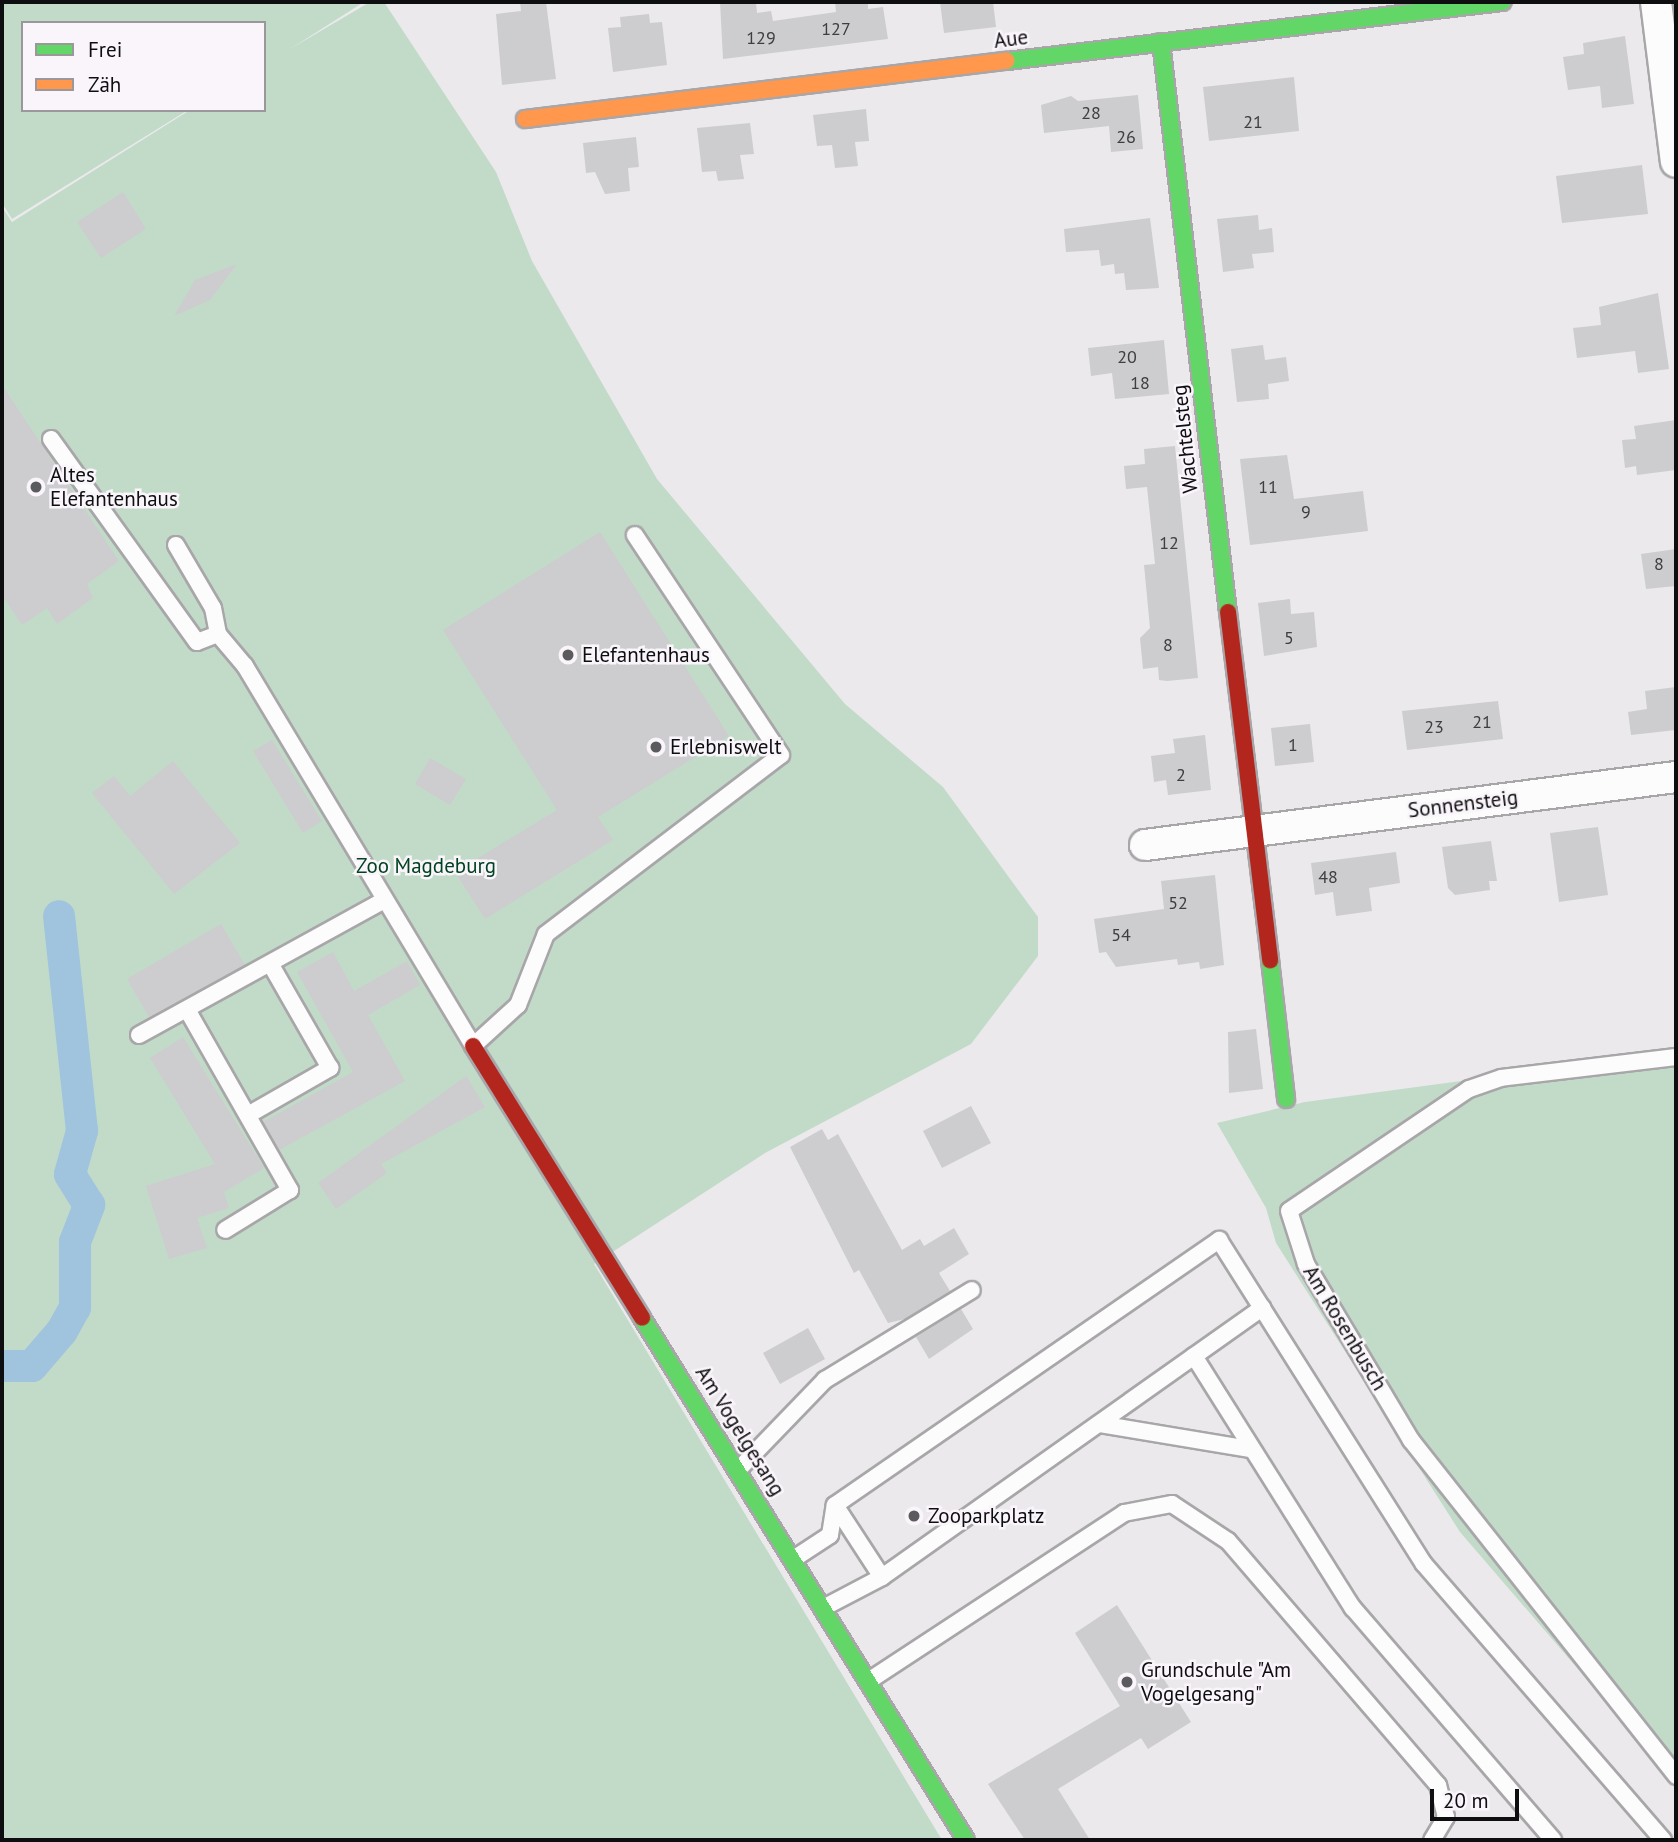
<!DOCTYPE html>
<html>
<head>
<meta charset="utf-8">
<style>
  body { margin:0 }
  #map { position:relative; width:1678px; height:1842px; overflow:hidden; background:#ebe9ec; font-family:"PT Sans",sans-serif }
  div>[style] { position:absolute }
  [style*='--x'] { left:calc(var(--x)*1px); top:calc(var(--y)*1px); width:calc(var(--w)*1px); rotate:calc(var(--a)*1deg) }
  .green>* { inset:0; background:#c2dbc9 }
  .canal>* { height:32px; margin:-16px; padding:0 16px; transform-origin:16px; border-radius:16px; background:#a0c4de }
  .building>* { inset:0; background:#cdccce }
  .roads { filter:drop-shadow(2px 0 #a8a6a9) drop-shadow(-2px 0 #a8a6a9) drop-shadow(0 2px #a8a6a9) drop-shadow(0 -2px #a8a6a9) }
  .lane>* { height:16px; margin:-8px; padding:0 8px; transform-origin:8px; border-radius:8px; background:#fcfcfc }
  .street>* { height:30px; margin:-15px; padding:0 15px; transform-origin:15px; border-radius:15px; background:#fcfcfc }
  .fast>* { height:16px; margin:-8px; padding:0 8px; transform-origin:8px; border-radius:8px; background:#63d668 }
  .slow>* { height:16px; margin:-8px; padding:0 8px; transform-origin:8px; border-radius:8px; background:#ff974d }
  .jam>* { height:16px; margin:-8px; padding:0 8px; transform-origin:8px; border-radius:8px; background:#b3261e }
  .dots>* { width:19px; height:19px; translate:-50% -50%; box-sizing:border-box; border:4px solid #f9f5fa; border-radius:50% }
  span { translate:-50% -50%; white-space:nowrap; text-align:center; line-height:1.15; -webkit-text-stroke:5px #f9f5fa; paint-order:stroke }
  .number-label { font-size:18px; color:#3e3d3f }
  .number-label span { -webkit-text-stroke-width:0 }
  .street-label { font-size:21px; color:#0e0d0f }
  .poi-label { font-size:21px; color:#0e0d0f }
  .left { translate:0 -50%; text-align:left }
  .park-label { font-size:21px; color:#014220 }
  .frame { position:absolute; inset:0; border:4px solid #0e0d0f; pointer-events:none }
  .legend { position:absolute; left:21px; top:21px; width:245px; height:91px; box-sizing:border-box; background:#f9f5fa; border:2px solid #9b989c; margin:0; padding:9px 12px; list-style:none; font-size:21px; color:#0e0d0f }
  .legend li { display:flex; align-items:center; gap:14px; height:35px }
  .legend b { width:35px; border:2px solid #9b989c }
  .scale { position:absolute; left:1430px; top:1789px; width:89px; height:32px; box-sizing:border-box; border:4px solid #0e0d0f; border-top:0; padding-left:9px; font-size:21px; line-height:24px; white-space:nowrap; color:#0e0d0f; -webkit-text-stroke:5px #f9f5fa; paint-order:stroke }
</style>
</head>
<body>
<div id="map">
  <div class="green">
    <i style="clip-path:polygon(2px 2px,364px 2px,290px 49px,370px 2px,384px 2px,496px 172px,532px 261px,657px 479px,845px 704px,943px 787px,1038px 917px,1038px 956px,971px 1044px,765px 1153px,594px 1264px,942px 1840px,2px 1840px,2px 207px,12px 222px,190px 110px,264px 110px,264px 23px,23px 23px,23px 110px,188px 110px,12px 219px,2px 203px)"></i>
    <i style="clip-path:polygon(1676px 1052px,1676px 1783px,1460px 1532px,1276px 1243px,1266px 1208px,1217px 1123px,1305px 1102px)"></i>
  </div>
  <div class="canal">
    <i style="--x:2;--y:1366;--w:30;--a:0"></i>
    <i style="--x:32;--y:1366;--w:46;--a:-49.4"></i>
    <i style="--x:62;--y:1331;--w:26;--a:-61"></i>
    <i style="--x:75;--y:1308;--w:66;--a:-90"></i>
    <i style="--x:75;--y:1242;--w:40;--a:-69"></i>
    <i style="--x:89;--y:1205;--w:36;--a:-122"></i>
    <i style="--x:70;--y:1174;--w:45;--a:-74.4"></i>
    <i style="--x:82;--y:1131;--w:216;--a:-96.1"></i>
  </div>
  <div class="building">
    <i style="clip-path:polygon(520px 2px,546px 2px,556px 79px,502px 85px,496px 14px,521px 11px)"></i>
    <i style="clip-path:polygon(720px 2px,756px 2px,757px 13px,771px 11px,773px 21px,836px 12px,835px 2px,868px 2px,868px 9px,883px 7px,888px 39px,723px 59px)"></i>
    <i style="clip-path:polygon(940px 2px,993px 2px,996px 27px,944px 33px)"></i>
    <i style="clip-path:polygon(649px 14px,650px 23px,662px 22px,667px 65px,613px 72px,608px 28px,621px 27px,620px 17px)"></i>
    <i style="clip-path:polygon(1625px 36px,1634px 104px,1602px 108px,1600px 86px,1568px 90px,1563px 57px,1584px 54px,1583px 43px)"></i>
    <i style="clip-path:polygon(1294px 77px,1299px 131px,1209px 141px,1203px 87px)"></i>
    <i style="clip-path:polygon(1138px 95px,1143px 149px,1111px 152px,1109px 126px,1044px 133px,1041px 105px,1071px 96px,1078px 101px)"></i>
    <i style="clip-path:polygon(866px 109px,869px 141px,855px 142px,858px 166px,835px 168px,832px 145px,817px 146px,813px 115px)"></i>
    <i style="clip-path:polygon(750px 123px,754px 154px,740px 155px,744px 179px,718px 181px,716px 171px,702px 172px,697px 128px)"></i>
    <i style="clip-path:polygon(636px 137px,639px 167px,628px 168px,630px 191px,605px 194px,595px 172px,586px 173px,583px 143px)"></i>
    <i style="clip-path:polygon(1642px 165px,1648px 214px,1562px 223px,1556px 176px)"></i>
    <i style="clip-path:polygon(123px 192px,146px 229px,101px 258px,77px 222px)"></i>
    <i style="clip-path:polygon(1258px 215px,1259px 230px,1272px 228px,1274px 252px,1252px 254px,1254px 268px,1223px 272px,1217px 219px)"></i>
    <i style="clip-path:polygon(1150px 218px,1159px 288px,1126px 290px,1124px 273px,1115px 274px,1114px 264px,1101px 266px,1099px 250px,1066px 252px,1064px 229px)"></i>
    <i style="clip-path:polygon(237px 264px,210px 300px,174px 316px,195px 280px)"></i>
    <i style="clip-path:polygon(1658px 293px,1669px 369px,1638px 373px,1635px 351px,1577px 358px,1573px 328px,1601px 325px,1599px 307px)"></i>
    <i style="clip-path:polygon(1164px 340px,1169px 394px,1115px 399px,1112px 373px,1091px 376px,1088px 348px)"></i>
    <i style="clip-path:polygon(1263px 345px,1265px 360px,1286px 357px,1289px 381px,1268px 384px,1269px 399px,1237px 402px,1231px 349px)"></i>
    <i style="clip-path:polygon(2px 385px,119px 561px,87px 584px,93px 598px,57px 624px,47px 608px,22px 625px,2px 595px)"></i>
    <i style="clip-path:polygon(1676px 420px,1676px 470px,1637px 475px,1636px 466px,1625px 468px,1622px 440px,1636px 439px,1634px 426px)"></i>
    <i style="clip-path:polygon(1175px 446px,1198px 678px,1167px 681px,1159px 680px,1158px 667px,1143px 669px,1140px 638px,1150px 628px,1144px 565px,1155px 564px,1147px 487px,1126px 489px,1124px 466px,1145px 464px,1144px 449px)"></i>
    <i style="clip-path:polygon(1287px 455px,1294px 499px,1363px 491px,1368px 531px,1250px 545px,1240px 459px)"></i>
    <i style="clip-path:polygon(600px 532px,729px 736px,598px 817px,613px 840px,485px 919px,455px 872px,557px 810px,443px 630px)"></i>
    <i style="clip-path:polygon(1676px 549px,1676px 586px,1646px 589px,1641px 554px)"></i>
    <i style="clip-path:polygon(1290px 599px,1291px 614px,1314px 612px,1317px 647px,1264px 656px,1258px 603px)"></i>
    <i style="clip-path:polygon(1676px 687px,1676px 730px,1631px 735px,1628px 712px,1647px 709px,1645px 691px)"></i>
    <i style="clip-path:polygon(1498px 701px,1503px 739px,1407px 750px,1402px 711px)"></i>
    <i style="clip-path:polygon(1310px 724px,1314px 762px,1275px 766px,1271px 728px)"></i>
    <i style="clip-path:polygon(1205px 735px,1211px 790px,1168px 795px,1166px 780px,1154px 782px,1151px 756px,1175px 753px,1173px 739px)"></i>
    <i style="clip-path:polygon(272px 740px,322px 821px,303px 833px,253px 751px)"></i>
    <i style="clip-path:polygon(430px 758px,466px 779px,450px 805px,415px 784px)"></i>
    <i style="clip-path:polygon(173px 761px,240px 843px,174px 894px,92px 793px,114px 776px,130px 796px)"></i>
    <i style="clip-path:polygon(1598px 827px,1608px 895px,1559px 902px,1550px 833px)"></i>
    <i style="clip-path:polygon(1491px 841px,1497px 881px,1489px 881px,1490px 890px,1455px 895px,1448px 888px,1442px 847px)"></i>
    <i style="clip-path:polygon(1396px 852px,1400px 883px,1369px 888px,1372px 911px,1336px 916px,1333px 892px,1315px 895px,1311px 863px)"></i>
    <i style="clip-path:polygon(1215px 875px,1224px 965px,1200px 969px,1199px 962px,1178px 965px,1177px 959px,1116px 967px,1106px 952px,1099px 953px,1094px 919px,1164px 909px,1161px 881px)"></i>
    <i style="clip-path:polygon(221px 924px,245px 965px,149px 1017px,127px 979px)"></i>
    <i style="clip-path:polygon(333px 952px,354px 991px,407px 961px,420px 985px,368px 1015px,405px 1081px,279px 1150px,263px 1122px,353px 1072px,297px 972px)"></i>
    <i style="clip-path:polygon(1256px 1029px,1263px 1089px,1229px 1093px,1228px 1032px)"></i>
    <i style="clip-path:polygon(183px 1037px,264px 1168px,224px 1192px,229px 1208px,197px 1218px,207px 1248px,169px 1259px,146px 1186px,215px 1164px,150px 1058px)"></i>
    <i style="clip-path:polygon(466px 1076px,485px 1107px,381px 1164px,387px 1173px,336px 1209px,318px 1183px)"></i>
    <i style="clip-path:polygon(971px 1106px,991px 1143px,942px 1168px,923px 1131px)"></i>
    <i style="clip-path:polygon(822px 1129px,828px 1140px,838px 1134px,902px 1250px,920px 1239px,924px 1246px,954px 1228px,969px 1254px,939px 1273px,950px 1291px,905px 1319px,888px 1323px,859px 1270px,854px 1273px,790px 1147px)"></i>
    <i style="clip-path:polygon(961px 1309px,973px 1329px,929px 1359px,916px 1337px)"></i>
    <i style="clip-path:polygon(808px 1328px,825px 1359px,780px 1384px,763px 1353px)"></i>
    <i style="clip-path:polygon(1117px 1605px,1191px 1722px,1148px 1749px,1141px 1738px,1058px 1789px,1090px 1840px,1025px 1840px,988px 1784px,1120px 1706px,1075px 1633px)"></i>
  </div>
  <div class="roads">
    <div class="lane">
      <i style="--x:51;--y:439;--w:250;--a:54.3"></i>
      <i style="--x:197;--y:642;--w:22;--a:-21"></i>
      <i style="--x:176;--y:545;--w:73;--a:59.6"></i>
      <i style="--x:213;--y:608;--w:26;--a:79"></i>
      <i style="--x:218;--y:634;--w:42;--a:49.8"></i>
      <i style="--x:245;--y:666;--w:443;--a:59"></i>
      <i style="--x:473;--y:1046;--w:61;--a:-42.3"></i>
      <i style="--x:518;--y:1005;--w:76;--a:-68.5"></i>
      <i style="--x:546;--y:934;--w:295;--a:-37.3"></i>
      <i style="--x:781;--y:755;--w:264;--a:-123.6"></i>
      <i style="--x:189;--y:1013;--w:204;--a:60.3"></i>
      <i style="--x:290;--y:1190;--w:76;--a:148.4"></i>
      <i style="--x:139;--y:1035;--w:278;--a:-28.8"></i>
      <i style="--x:1676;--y:1057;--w:176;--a:173.2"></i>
      <i style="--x:1501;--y:1078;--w:34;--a:161"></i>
      <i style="--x:1469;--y:1089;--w:217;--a:145.9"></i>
      <i style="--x:1289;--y:1211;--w:56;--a:72.2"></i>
      <i style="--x:1306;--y:1264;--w:205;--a:59.2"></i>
      <i style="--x:1411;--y:1440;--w:428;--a:51.7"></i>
      <i style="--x:248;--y:1115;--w:95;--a:-29.8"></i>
      <i style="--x:330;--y:1068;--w:119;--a:-119.8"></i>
      <i style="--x:1194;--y:1356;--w:298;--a:57.8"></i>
      <i style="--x:1353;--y:1608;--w:306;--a:49.2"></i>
      <i style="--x:1099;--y:1424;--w:153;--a:9.4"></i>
      <i style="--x:739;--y:1469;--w:124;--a:-46"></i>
      <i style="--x:825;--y:1380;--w:172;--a:-31.5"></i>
      <i style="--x:835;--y:1505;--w:86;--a:56.9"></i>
      <i style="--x:795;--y:1558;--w:42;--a:-33.3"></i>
      <i style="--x:830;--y:1535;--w:30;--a:-81"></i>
      <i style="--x:835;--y:1505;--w:467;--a:-34.6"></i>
      <i style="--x:1219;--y:1240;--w:383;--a:57.7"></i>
      <i style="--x:1424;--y:1564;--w:365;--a:49.1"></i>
      <i style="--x:823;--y:1608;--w:67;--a:-27.7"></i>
      <i style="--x:882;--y:1577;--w:466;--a:-35.3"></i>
      <i style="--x:870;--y:1680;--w:304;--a:-33.3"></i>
      <i style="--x:1124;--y:1513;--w:49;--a:-10.6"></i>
      <i style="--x:1172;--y:1504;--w:67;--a:33.5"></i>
      <i style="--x:1228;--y:1541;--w:322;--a:49.3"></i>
      <i style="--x:1438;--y:1785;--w:33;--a:76"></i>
      <i style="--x:1446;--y:1817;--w:27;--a:121"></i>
    </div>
    <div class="street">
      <i style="--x:1656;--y:2;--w:161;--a:82.9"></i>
      <i style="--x:1145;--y:845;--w:535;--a:-7.3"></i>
    </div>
    <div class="fast">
      <i style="--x:1161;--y:42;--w:574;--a:83.3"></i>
      <i style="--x:1007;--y:61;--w:499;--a:-6.8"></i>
      <i style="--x:1270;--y:960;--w:140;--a:83.4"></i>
      <i style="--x:642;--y:1318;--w:614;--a:58.17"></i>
    </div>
    <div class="slow">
      <i style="--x:525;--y:119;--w:485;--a:-6.9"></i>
    </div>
    <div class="jam">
      <i style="--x:1228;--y:612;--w:351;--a:83.1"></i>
      <i style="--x:473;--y:1046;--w:320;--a:58.1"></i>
    </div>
  </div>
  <div class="dots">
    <i style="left:36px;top:487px;background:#5b5a5c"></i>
    <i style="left:568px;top:655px;background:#5b5a5c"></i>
    <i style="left:656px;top:747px;background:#5b5a5c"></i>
    <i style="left:914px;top:1516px;background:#5b5a5c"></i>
    <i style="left:1127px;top:1682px;background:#5b5a5c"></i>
  </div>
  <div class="number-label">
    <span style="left:836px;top:29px">127</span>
    <span style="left:761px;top:38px">129</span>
    <span style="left:1091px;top:113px">28</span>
    <span style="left:1253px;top:122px">21</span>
    <span style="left:1126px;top:137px">26</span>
    <span style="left:1127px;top:357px">20</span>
    <span style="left:1140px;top:383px">18</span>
    <span style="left:1268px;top:487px">11</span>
    <span style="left:1306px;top:512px">9</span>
    <span style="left:1169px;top:543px">12</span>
    <span style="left:1659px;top:564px">8</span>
    <span style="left:1289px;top:638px">5</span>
    <span style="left:1168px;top:645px">8</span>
    <span style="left:1482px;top:722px">21</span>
    <span style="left:1434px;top:727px">23</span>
    <span style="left:1293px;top:745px">1</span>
    <span style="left:1181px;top:775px">2</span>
    <span style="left:1328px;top:877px">48</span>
    <span style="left:1178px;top:903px">52</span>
    <span style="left:1121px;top:935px">54</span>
  </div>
  <div class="street-label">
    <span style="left:1011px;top:39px;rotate:-7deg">Aue</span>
    <span style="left:1185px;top:439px;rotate:-96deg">Wachtelsteg</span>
    <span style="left:1463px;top:804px;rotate:-7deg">Sonnensteig</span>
    <span style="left:1345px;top:1328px;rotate:59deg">Am Rosenbusch</span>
    <span style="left:740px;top:1431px;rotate:58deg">Am Vogelgesang</span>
  </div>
  <div class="poi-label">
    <span class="left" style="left:50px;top:487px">Altes<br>Elefantenhaus</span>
    <span class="left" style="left:582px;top:655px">Elefantenhaus</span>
    <span class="left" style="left:670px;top:747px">Erlebniswelt</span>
    <span class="left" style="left:928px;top:1516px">Zooparkplatz</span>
    <span class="left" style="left:1141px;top:1682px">Grundschule "Am<br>Vogelgesang"</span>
  </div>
  <div class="park-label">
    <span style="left:426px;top:866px">Zoo Magdeburg</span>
  </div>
  <div class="frame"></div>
  <ul class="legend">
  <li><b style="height:9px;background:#63d668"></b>Frei</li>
  <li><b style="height:9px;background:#ff974d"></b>Zäh</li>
  </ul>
  <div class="scale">20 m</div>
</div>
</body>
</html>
